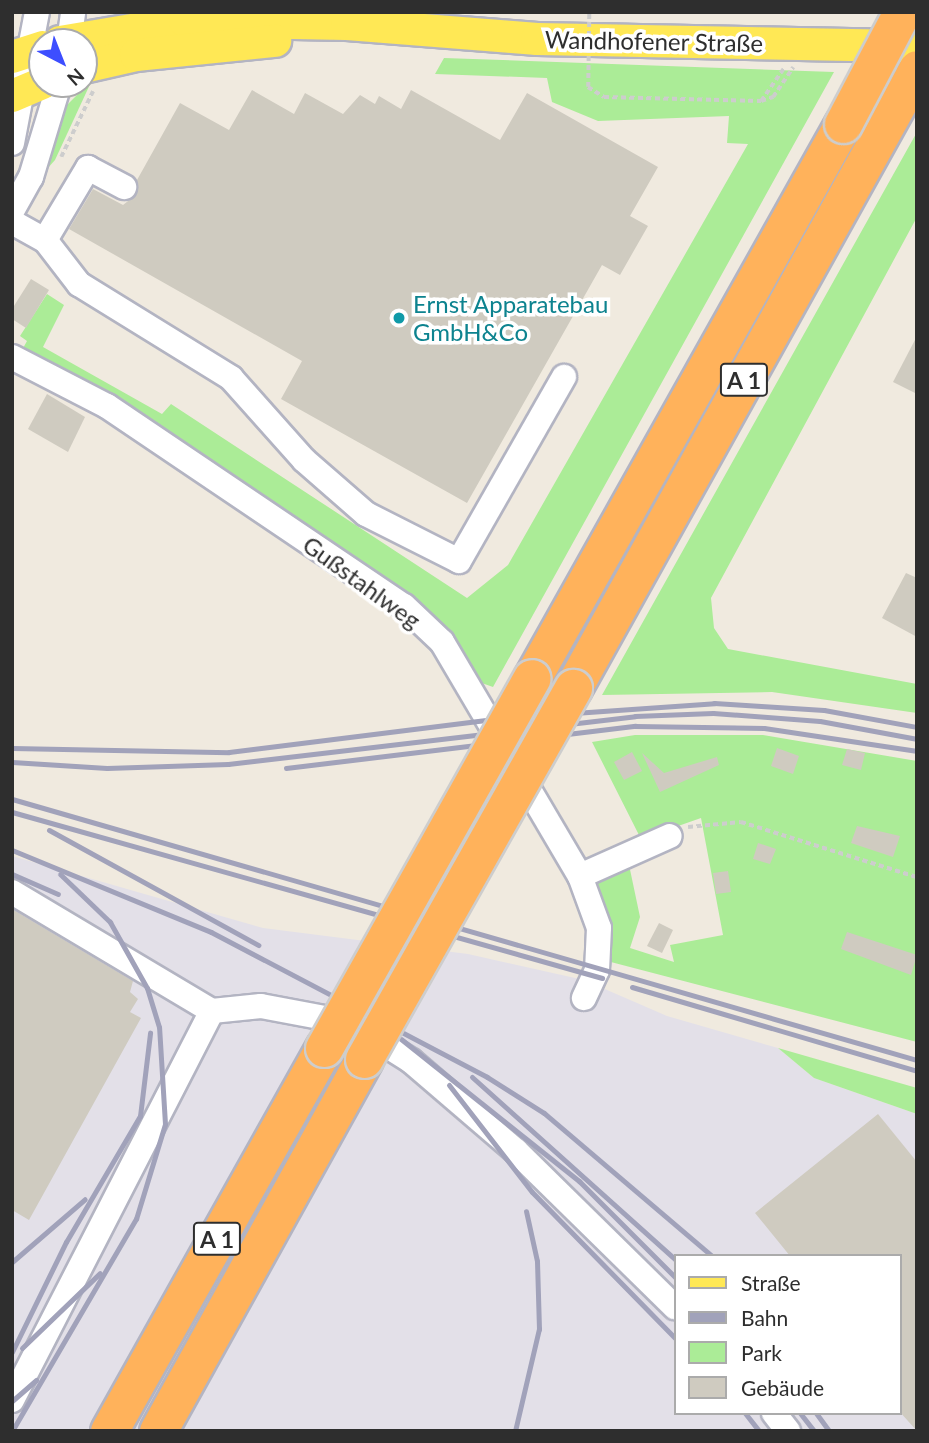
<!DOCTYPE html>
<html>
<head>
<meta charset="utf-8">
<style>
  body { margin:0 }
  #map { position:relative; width:929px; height:1443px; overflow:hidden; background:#f0eadf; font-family:Lato,sans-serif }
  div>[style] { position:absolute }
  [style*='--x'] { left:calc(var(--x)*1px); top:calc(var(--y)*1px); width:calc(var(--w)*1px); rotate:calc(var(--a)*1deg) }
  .industrial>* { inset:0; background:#e3e0e8 }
  .green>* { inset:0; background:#abec97 }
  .building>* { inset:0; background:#cfcbc0 }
  .path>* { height:3.5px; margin-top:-1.75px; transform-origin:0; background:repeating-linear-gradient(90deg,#cdcdcd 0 5px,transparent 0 8.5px) }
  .roads { filter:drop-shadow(2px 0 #b3b4c2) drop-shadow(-2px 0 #b3b4c2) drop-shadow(0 2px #b3b4c2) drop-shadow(0 -2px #b3b4c2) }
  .minor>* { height:24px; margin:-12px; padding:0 12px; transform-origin:12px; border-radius:12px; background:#fff }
  .major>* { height:32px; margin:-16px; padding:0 16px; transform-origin:16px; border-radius:16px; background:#ffe855 }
  .highway>* { height:37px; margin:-18.5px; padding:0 18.5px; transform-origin:18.5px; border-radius:18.5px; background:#ffb25b }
  .rail>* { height:5px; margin:-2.5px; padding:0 2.5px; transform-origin:2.5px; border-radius:2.5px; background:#a1a2ba }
  .path-bridge>* { height:3.5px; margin-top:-1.75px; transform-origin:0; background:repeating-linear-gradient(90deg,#cdcdcd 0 5px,transparent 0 8.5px) }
  .bridges { filter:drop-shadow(2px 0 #cdcdcd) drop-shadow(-2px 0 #cdcdcd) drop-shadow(0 2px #cdcdcd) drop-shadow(0 -2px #cdcdcd) }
  .highway-bridge>* { height:37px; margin:-18.5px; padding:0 18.5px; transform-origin:18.5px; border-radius:18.5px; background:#ffb25b }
  .dots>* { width:19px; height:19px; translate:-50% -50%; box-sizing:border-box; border:4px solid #fff; border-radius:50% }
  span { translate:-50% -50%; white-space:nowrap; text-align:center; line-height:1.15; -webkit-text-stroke:7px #fff; paint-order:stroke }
  .shield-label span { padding:2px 5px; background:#fff; border:2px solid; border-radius:5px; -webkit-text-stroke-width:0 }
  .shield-label { font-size:23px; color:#2e2e2e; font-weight:700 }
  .street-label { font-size:24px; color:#2e2e2e }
  .culture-label { font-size:24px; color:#0d838f }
  .left { translate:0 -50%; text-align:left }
  .frame { position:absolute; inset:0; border:14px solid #2e2e2e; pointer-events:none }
  .legend { position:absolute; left:674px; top:1254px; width:228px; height:161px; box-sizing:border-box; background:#fff; border:2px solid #ababab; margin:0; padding:9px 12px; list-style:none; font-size:21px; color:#2e2e2e }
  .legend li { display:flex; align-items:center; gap:14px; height:35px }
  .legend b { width:35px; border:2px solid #ababab }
  .north { position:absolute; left:28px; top:28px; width:70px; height:70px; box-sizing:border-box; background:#fff; border:2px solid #ababab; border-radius:50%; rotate:138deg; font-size:19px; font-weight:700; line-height:28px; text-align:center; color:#2e2e2e }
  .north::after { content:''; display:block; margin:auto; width:24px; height:32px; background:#3d4eff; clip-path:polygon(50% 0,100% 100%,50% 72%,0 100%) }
</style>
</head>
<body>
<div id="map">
  <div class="industrial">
    <i style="clip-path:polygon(evenodd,12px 856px,263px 928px,468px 954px,584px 980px,667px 1016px,778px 1048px,814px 1078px,917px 1114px,917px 1431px,12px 1431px,12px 856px,675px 1256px,899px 1256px,899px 1413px,675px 1413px,675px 1256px)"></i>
  </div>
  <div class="green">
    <i style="clip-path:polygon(444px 58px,834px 72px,493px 687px,476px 681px,439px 626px,22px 350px,27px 341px,20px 336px,47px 294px,64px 305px,43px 347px,162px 414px,171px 404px,467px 598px,508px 565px,748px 144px,727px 143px,729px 116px,598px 121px,552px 102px,547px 78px,435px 74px)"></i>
    <i style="clip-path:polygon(92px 80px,55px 160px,47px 169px,67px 105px)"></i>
    <i style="clip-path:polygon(917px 132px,917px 217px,711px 598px,714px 628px,728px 649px,917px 684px,917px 713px,772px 692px,602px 695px)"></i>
    <i style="clip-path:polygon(635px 735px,763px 735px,917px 761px,917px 1042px,607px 961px,591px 876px,628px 860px,640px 917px,630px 948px,674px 962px,670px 945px,723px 935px,701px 818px,641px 839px,592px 742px)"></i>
    <i style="clip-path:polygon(778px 1048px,917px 1088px,917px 1114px,814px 1078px)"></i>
  </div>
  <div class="building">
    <i style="clip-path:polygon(252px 90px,294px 114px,305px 93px,343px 114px,360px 95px,375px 104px,379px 96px,401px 109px,411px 90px,500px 140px,527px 93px,658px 167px,630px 216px,648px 226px,620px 275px,602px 265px,467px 503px,281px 399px,302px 361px,69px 229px,93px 189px,123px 205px,137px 194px,137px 180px,180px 103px,229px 130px)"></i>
    <i style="clip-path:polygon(31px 279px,49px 290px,26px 328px,12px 319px,12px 309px)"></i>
    <i style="clip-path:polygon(917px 336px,917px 394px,893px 382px)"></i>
    <i style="clip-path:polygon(47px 394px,85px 417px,68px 452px,28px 429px)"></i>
    <i style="clip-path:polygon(906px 573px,917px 578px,917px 637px,882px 618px)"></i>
    <i style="clip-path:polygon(777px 748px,799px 756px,793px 774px,771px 766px)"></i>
    <i style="clip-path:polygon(847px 749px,865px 753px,861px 770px,842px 765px)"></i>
    <i style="clip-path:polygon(632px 752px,642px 771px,624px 780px,614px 762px)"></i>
    <i style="clip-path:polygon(642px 753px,664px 773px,717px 757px,719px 765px,660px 792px)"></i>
    <i style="clip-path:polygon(857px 826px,900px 836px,893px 857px,851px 843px)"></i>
    <i style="clip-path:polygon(758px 843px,776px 849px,770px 864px,753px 859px)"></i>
    <i style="clip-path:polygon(728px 871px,731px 892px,716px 894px,713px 873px)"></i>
    <i style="clip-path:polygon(12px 909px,133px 981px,130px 992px,138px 999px,130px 1012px,141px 1018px,29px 1220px,12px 1210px)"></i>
    <i style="clip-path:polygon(659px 923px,673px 930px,662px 953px,647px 946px)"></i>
    <i style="clip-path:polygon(847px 932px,917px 955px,911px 975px,841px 949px)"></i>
    <i style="clip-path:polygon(878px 1114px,917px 1162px,917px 1431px,899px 1411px,899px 1256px,790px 1256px,755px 1213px)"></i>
  </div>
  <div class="path">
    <i style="--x:588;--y:87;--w:19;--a:32"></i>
    <i style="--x:604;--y:97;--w:157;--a:1.5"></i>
    <i style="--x:761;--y:101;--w:13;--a:-18"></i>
    <i style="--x:773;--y:97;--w:36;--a:-56"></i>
    <i style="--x:761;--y:101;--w:39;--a:-55"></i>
    <i style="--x:61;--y:157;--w:73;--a:-64.1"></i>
    <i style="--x:688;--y:827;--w:53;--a:-5.4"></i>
    <i style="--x:741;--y:822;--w:184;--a:17.4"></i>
  </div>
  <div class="roads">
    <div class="minor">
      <i style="--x:69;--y:42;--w:30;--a:-82"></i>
      <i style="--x:12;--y:143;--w:133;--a:-79.2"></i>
      <i style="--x:12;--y:211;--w:39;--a:-61"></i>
      <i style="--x:31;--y:177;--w:97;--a:-73.2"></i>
      <i style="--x:12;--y:222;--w:38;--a:29"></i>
      <i style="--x:45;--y:240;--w:56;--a:52.3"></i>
      <i style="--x:79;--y:284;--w:179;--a:31.7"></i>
      <i style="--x:231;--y:378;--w:110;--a:48.3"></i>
      <i style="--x:304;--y:460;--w:82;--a:41.1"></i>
      <i style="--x:366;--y:514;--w:104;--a:26.8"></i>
      <i style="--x:459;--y:561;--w:212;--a:-60.3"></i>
      <i style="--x:45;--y:240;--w:84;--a:-59.2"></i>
      <i style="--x:88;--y:168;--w:41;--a:27.8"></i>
      <i style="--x:12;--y:357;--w:107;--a:27.3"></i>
      <i style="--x:107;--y:406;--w:358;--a:34"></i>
      <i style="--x:404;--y:606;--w:52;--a:43.5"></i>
      <i style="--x:442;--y:642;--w:272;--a:59.5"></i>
      <i style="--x:580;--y:876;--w:55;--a:69.9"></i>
      <i style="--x:599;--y:928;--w:42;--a:92.7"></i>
      <i style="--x:597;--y:970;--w:31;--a:115"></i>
      <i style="--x:580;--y:876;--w:98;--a:-24"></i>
      <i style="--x:12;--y:892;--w:233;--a:30.8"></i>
      <i style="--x:212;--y:1011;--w:49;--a:-5.8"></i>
      <i style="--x:261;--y:1006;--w:92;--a:10.7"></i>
      <i style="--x:351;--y:1023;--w:71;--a:32.3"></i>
      <i style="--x:411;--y:1061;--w:138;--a:40.6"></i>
      <i style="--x:516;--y:1151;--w:223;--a:44.5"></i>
      <i style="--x:12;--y:1400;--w:437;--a:-62.8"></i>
      <i style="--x:774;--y:1413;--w:23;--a:52"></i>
    </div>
    <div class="major">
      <i style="--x:60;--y:42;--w:127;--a:-9.5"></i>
      <i style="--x:185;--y:21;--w:162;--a:1.1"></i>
      <i style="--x:347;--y:24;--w:191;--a:4.5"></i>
      <i style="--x:537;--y:39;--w:380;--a:1.1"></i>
      <i style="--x:12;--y:57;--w:32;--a:-18"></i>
      <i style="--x:84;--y:67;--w:53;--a:-13"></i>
      <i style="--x:136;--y:55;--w:140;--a:-5.8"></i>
      <i style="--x:12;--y:96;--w:33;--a:-23"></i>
    </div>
    <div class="highway">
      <i style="--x:532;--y:678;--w:635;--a:-60.69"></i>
      <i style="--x:573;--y:688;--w:708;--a:-60.94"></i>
      <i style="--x:109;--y:1431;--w:439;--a:-60.7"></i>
      <i style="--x:158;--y:1431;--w:425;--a:-61"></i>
    </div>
  </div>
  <div class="rail">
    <i style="--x:12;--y:748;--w:217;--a:1.1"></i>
    <i style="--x:229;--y:752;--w:275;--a:-7.1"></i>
    <i style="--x:502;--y:718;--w:213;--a:-4"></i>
    <i style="--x:714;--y:703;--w:110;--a:3.6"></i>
    <i style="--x:824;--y:710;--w:95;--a:10.4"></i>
    <i style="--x:12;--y:762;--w:95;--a:3.6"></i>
    <i style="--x:107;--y:768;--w:121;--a:-1.9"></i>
    <i style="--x:228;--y:764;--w:410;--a:-6.7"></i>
    <i style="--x:635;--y:716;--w:78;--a:-2.2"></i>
    <i style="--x:713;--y:713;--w:107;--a:4.3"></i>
    <i style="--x:820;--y:721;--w:99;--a:10.5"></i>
    <i style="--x:286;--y:768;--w:352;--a:-6.9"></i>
    <i style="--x:635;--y:726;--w:129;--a:0.9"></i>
    <i style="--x:764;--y:728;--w:155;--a:8.5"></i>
    <i style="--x:12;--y:799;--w:942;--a:16.09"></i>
    <i style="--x:12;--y:812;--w:613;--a:15.71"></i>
    <i style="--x:49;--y:830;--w:239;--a:28.8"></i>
    <i style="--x:12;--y:850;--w:215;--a:22.4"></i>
    <i style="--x:211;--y:932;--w:312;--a:27.7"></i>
    <i style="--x:487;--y:1077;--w:67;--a:32.3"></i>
    <i style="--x:544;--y:1113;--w:221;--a:40.4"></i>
    <i style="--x:12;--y:874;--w:50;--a:23.5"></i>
    <i style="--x:632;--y:987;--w:297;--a:16.4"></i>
    <i style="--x:401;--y:1039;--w:228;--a:38.6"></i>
    <i style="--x:579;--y:1181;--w:136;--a:45"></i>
    <i style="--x:472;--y:1077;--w:273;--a:41.9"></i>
    <i style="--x:449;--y:1085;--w:135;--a:52.2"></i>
    <i style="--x:532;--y:1192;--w:204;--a:45.6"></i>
    <i style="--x:12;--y:1262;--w:96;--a:-40.8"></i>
    <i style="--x:22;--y:1348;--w:108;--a:-43.9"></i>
    <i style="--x:12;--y:1352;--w:123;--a:-63.9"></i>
    <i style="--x:66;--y:1242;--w:146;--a:-59.6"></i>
    <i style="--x:140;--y:1116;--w:84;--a:-83.1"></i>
    <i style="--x:12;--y:1401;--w:32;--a:-41"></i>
    <i style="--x:745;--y:1413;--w:23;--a:52"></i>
    <i style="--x:800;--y:1413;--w:23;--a:52"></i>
    <i style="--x:816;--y:1413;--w:22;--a:54"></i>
    <i style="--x:12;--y:1431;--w:246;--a:-59.7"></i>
    <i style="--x:136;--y:1219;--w:99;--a:-73"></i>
    <i style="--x:165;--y:1124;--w:97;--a:-93.5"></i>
    <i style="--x:159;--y:1027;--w:41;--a:-107.1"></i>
    <i style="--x:147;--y:988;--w:76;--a:-119.3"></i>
    <i style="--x:110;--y:922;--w:69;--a:-136.2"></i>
    <i style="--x:515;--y:1431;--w:105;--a:-76.8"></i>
    <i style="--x:539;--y:1329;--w:68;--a:-91.7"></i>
    <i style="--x:537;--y:1261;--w:51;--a:-102.4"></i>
  </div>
  <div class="path-bridge">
    <i style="--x:588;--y:87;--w:75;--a:-89.2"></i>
  </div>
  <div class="bridges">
    <div class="highway-bridge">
      <i style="--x:843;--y:124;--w:127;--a:-62.2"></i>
      <i style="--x:324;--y:1048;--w:424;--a:-60.7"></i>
      <i style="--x:364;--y:1059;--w:426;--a:-60.6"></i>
    </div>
  </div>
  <div class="dots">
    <i style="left:399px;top:318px;background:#0f9aa8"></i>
  </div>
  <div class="shield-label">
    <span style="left:744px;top:380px">A 1</span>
    <span style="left:217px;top:1239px">A 1</span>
  </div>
  <div class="street-label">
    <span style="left:654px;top:41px;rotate:1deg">Wandhofener Straße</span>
    <span style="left:362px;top:582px;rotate:36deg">Gußstahlweg</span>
  </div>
  <div class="culture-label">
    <span class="left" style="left:413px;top:318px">Ernst Apparatebau<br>GmbH&amp;Co</span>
  </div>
  <div class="frame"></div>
  <ul class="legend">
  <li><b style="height:9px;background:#ffe855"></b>Straße</li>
  <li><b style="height:9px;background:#a1a2ba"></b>Bahn</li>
  <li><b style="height:19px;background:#abec97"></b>Park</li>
  <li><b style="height:19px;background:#cfcbc0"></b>Gebäude</li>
  </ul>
  <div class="north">N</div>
</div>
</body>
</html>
